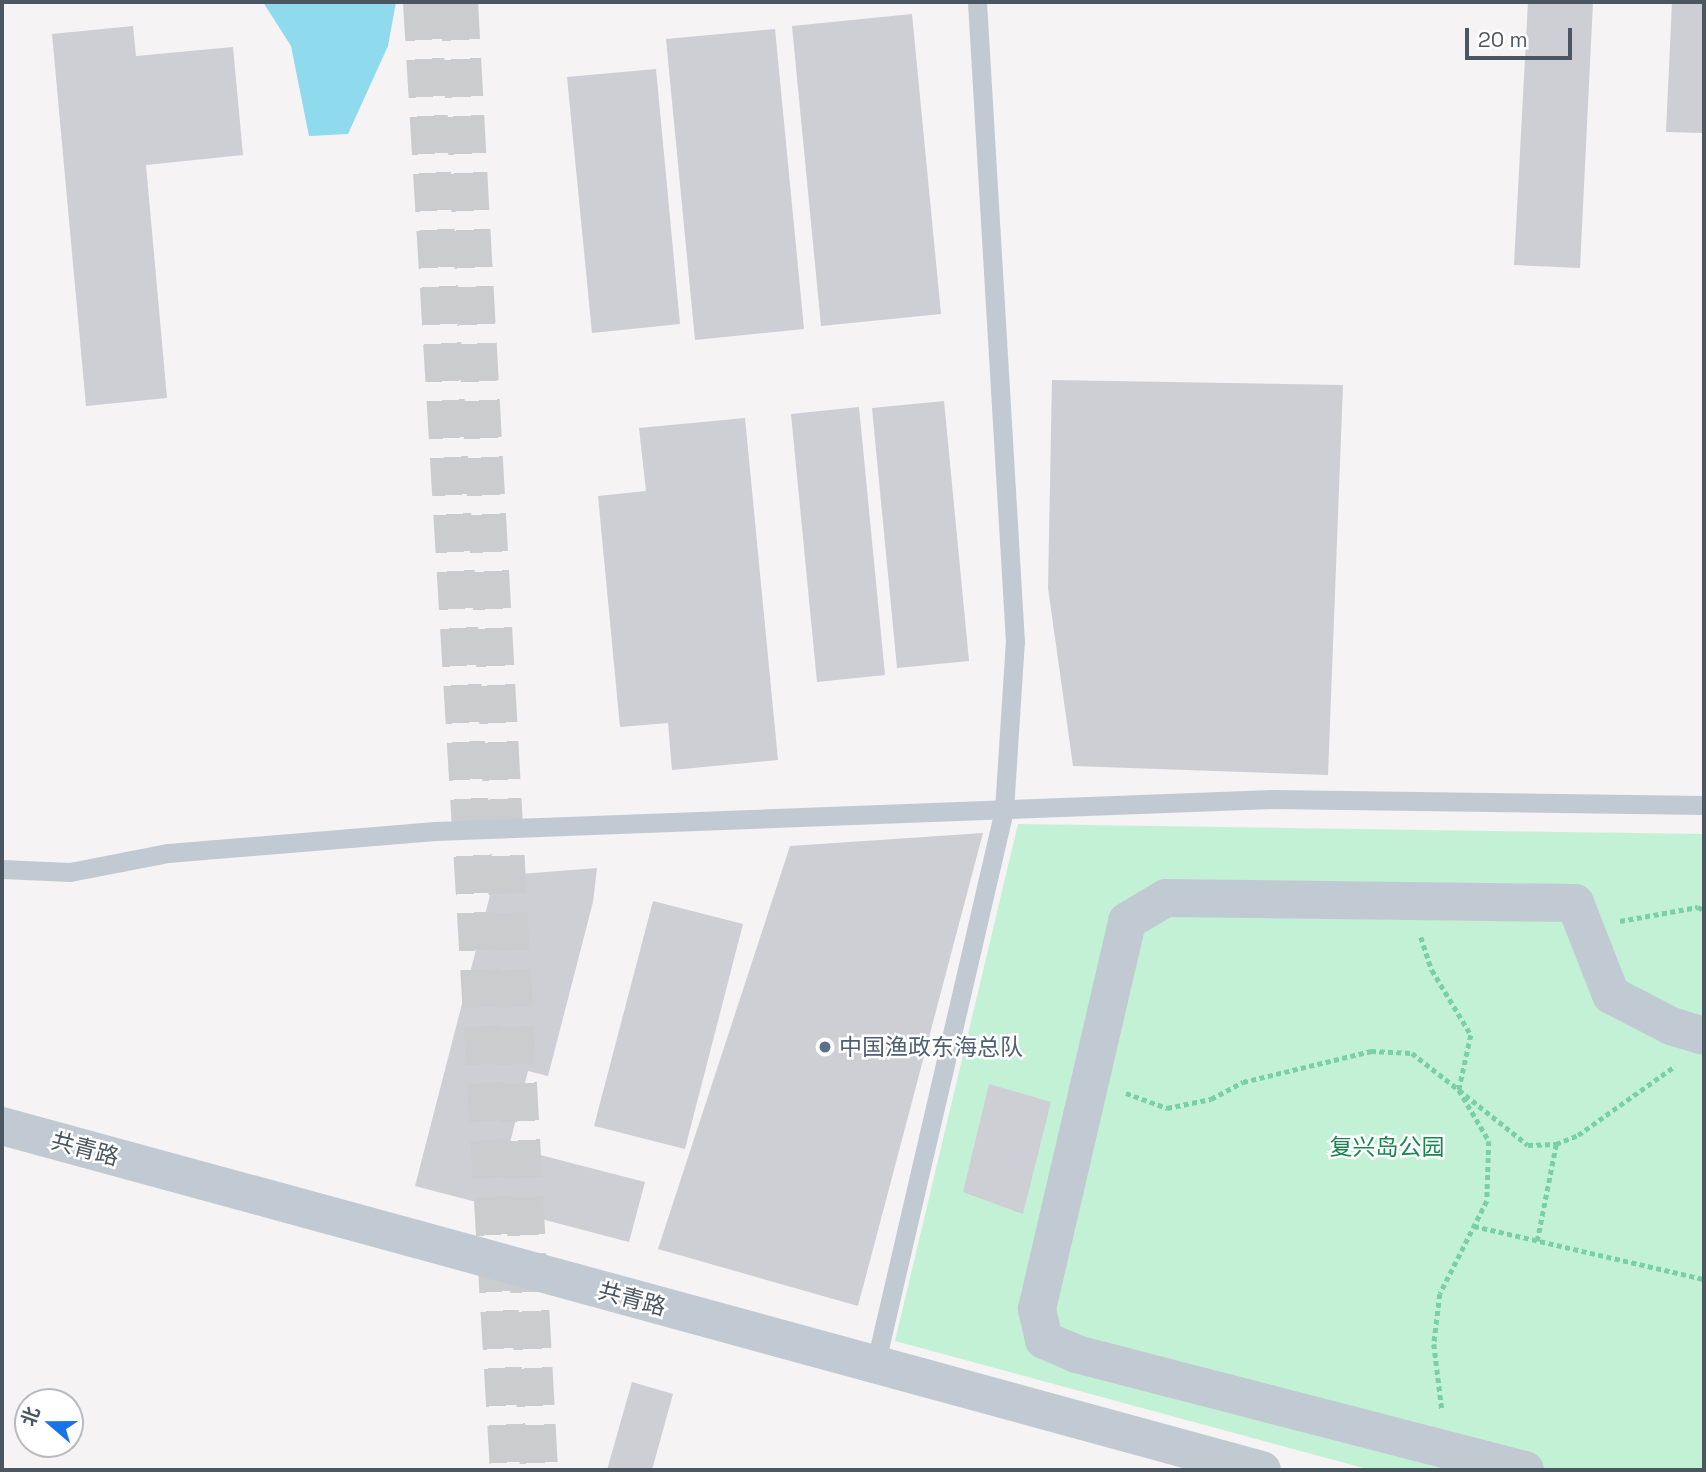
<!DOCTYPE html>
<html>
<head>
<meta charset="utf-8">
<style>
  body { margin:0 }
  #map { position:relative; width:1706px; height:1472px; overflow:hidden; background:#f5f3f3; font-family:"Space Grotesk","Noto Sans SC",sans-serif }
  div>[style] { position:absolute }
  [style*='--x'] { left:calc(var(--x)*1px); top:calc(var(--y)*1px); width:calc(var(--w)*1px); rotate:calc(var(--a)*1deg) }
  .green>* { inset:0; background:#c3f1d5 }
  .water>* { inset:0; background:#90daee }
  .building>* { inset:0; background:#cdcfd5 }
  .primary-tunnel>* { height:38px; margin-top:-19px; transform-origin:0; background:repeating-linear-gradient(90deg,#caccce 0 38px,transparent 0 57px) }
  .path>* { height:4.5px; margin-top:-2.25px; transform-origin:0; background:repeating-linear-gradient(90deg,#7ad0a6 0 5px,transparent 0 8.5px) }
  .service>* { height:19px; margin:-9.5px; padding:0 9.5px; transform-origin:9.5px; border-radius:9.5px; background:#c1cad2 }
  .minor>* { height:38px; margin:-19px; padding:0 19px; transform-origin:19px; border-radius:19px; background:#c1cad2 }
  .tertiary>* { height:38px; margin:-19px; padding:0 19px; transform-origin:19px; border-radius:19px; background:#c1cad2 }
  .dots>* { width:19px; height:19px; translate:-50% -50%; box-sizing:border-box; border:4px solid #fff; border-radius:50% }
  span { translate:-50% -50%; white-space:nowrap; text-align:center; line-height:1.15; -webkit-text-stroke:5px #fff; paint-order:stroke }
  .service-label { font-size:23px; color:#4e5e75 }
  .left { translate:0 -50%; text-align:left }
  .park-label { font-size:23px; color:#17864f }
  .street-label { font-size:23px; color:#4a5661 }
  .frame { position:absolute; inset:0; border:4px solid #4a5661; pointer-events:none }
  .north { position:absolute; left:14px; top:1388px; width:70px; height:70px; box-sizing:border-box; background:#fff; border:2px solid #b7bbc0; border-radius:50%; rotate:290deg; font-size:19px; font-weight:700; line-height:28px; text-align:center; color:#4a5661 }
  .north::after { content:''; display:block; margin:auto; width:24px; height:32px; background:#1a73e8; clip-path:polygon(50% 0,100% 100%,50% 72%,0 100%) }
  .scale { position:absolute; left:1465px; top:28px; width:107px; height:32px; box-sizing:border-box; border:4px solid #4a5661; border-top:0; padding-left:9px; font-size:21px; line-height:24px; white-space:nowrap; color:#4a5661; -webkit-text-stroke:5px #fff; paint-order:stroke }
</style>
</head>
<body>
<div id="map">
  <div class="green">
    <i style="clip-path:polygon(1018px 824px,1704px 834px,1704px 1470px,1371px 1470px,895px 1341px)"></i>
  </div>
  <div class="water">
    <i style="clip-path:polygon(263px 2px,396px 2px,388px 46px,348px 134px,309px 136px,291px 46px)"></i>
  </div>
  <div class="building">
    <i style="clip-path:polygon(1528px 2px,1593px 2px,1580px 268px,1514px 265px)"></i>
    <i style="clip-path:polygon(1672px 2px,1704px 2px,1704px 133px,1666px 132px)"></i>
    <i style="clip-path:polygon(912px 14px,941px 314px,821px 326px,792px 26px)"></i>
    <i style="clip-path:polygon(133px 26px,136px 56px,233px 47px,243px 155px,146px 165px,167px 398px,86px 406px,52px 34px)"></i>
    <i style="clip-path:polygon(775px 29px,804px 329px,695px 340px,666px 39px)"></i>
    <i style="clip-path:polygon(656px 69px,680px 324px,592px 333px,567px 77px)"></i>
    <i style="clip-path:polygon(1052px 380px,1343px 385px,1328px 775px,1073px 766px,1048px 588px)"></i>
    <i style="clip-path:polygon(944px 401px,969px 661px,897px 668px,872px 408px)"></i>
    <i style="clip-path:polygon(859px 407px,885px 675px,817px 682px,791px 414px)"></i>
    <i style="clip-path:polygon(745px 418px,778px 760px,672px 770px,668px 723px,620px 727px,598px 496px,646px 491px,639px 428px)"></i>
    <i style="clip-path:polygon(983px 833px,858px 1306px,658px 1249px,790px 846px)"></i>
    <i style="clip-path:polygon(597px 868px,593px 902px,548px 1076px,528px 1071px,509px 1147px,645px 1182px,629px 1242px,415px 1186px,495px 876px)"></i>
    <i style="clip-path:polygon(653px 901px,743px 924px,685px 1149px,594px 1126px)"></i>
    <i style="clip-path:polygon(989px 1084px,1051px 1102px,1023px 1214px,963px 1192px)"></i>
    <i style="clip-path:polygon(632px 1382px,673px 1394px,652px 1470px,607px 1470px)"></i>
  </div>
  <div class="primary-tunnel">
    <i style="--x:422;--y:2;--w:1471;--a:86.61"></i>
    <i style="--x:459;--y:2;--w:1470;--a:86.88"></i>
  </div>
  <div class="path">
    <i style="--x:1620;--y:921;--w:79;--a:-10.2"></i>
    <i style="--x:1698;--y:907;--w:7;--a:27"></i>
    <i style="--x:1421;--y:937;--w:35;--a:72"></i>
    <i style="--x:1432;--y:970;--w:76;--a:59"></i>
    <i style="--x:1471;--y:1035;--w:56;--a:102.3"></i>
    <i style="--x:1459;--y:1090;--w:88;--a:38.6"></i>
    <i style="--x:1528;--y:1145;--w:28;--a:-2"></i>
    <i style="--x:1556;--y:1144;--w:24;--a:-22"></i>
    <i style="--x:1578;--y:1135;--w:119;--a:-35.4"></i>
    <i style="--x:1126;--y:1093;--w:44;--a:20.1"></i>
    <i style="--x:1167;--y:1108;--w:45;--a:-11.6"></i>
    <i style="--x:1211;--y:1099;--w:36;--a:-28"></i>
    <i style="--x:1243;--y:1082;--w:132;--a:-13.6"></i>
    <i style="--x:1371;--y:1051;--w:41;--a:2.8"></i>
    <i style="--x:1412;--y:1053;--w:60;--a:38.2"></i>
    <i style="--x:1459;--y:1090;--w:59;--a:59.5"></i>
    <i style="--x:1489;--y:1141;--w:60;--a:91.9"></i>
    <i style="--x:1487;--y:1201;--w:104;--a:116.8"></i>
    <i style="--x:1440;--y:1294;--w:50;--a:96.8"></i>
    <i style="--x:1434;--y:1344;--w:66;--a:83.1"></i>
    <i style="--x:1474;--y:1226;--w:236;--a:13"></i>
    <i style="--x:1537;--y:1241;--w:99;--a:-78.9"></i>
  </div>
  <div class="service">
    <i style="--x:2;--y:869;--w:68;--a:2.5"></i>
    <i style="--x:70;--y:872;--w:100;--a:-11"></i>
    <i style="--x:168;--y:853;--w:268;--a:-4.7"></i>
    <i style="--x:435;--y:831;--w:838;--a:-2.19"></i>
    <i style="--x:1272;--y:799;--w:432;--a:0.8"></i>
    <i style="--x:875;--y:1366;--w:571;--a:-76.94"></i>
    <i style="--x:1004;--y:810;--w:168;--a:-86.3"></i>
    <i style="--x:1015;--y:642;--w:641;--a:-93.4"></i>
  </div>
  <div class="minor">
    <i style="--x:1525;--y:1470;--w:463;--a:-165.5"></i>
    <i style="--x:1077;--y:1354;--w:36;--a:-157"></i>
    <i style="--x:1044;--y:1340;--w:32;--a:-103"></i>
    <i style="--x:1037;--y:1309;--w:398;--a:-76.9"></i>
    <i style="--x:1127;--y:921;--w:45;--a:-30.5"></i>
    <i style="--x:1166;--y:898;--w:409;--a:0.7"></i>
    <i style="--x:1575;--y:903;--w:99;--a:68.6"></i>
    <i style="--x:1611;--y:995;--w:68;--a:27.3"></i>
    <i style="--x:1671;--y:1026;--w:34;--a:17"></i>
  </div>
  <div class="tertiary">
    <i style="--x:2;--y:1126;--w:1306;--a:15.27"></i>
  </div>
  <div class="dots">
    <i style="left:825px;top:1047px;background:#5c6f8a"></i>
  </div>
  <div class="service-label">
    <span class="left" style="left:839px;top:1047px">中国渔政东海总队</span>
  </div>
  <div class="park-label">
    <span style="left:1387px;top:1147px">复兴岛公园</span>
  </div>
  <div class="street-label">
    <span style="left:85px;top:1149px;rotate:15deg">共青路</span>
    <span style="left:632px;top:1299px;rotate:15deg">共青路</span>
  </div>
  <div class="frame"></div>
  <div class="north">北</div>
  <div class="scale">20 m</div>
</div>
</body>
</html>
